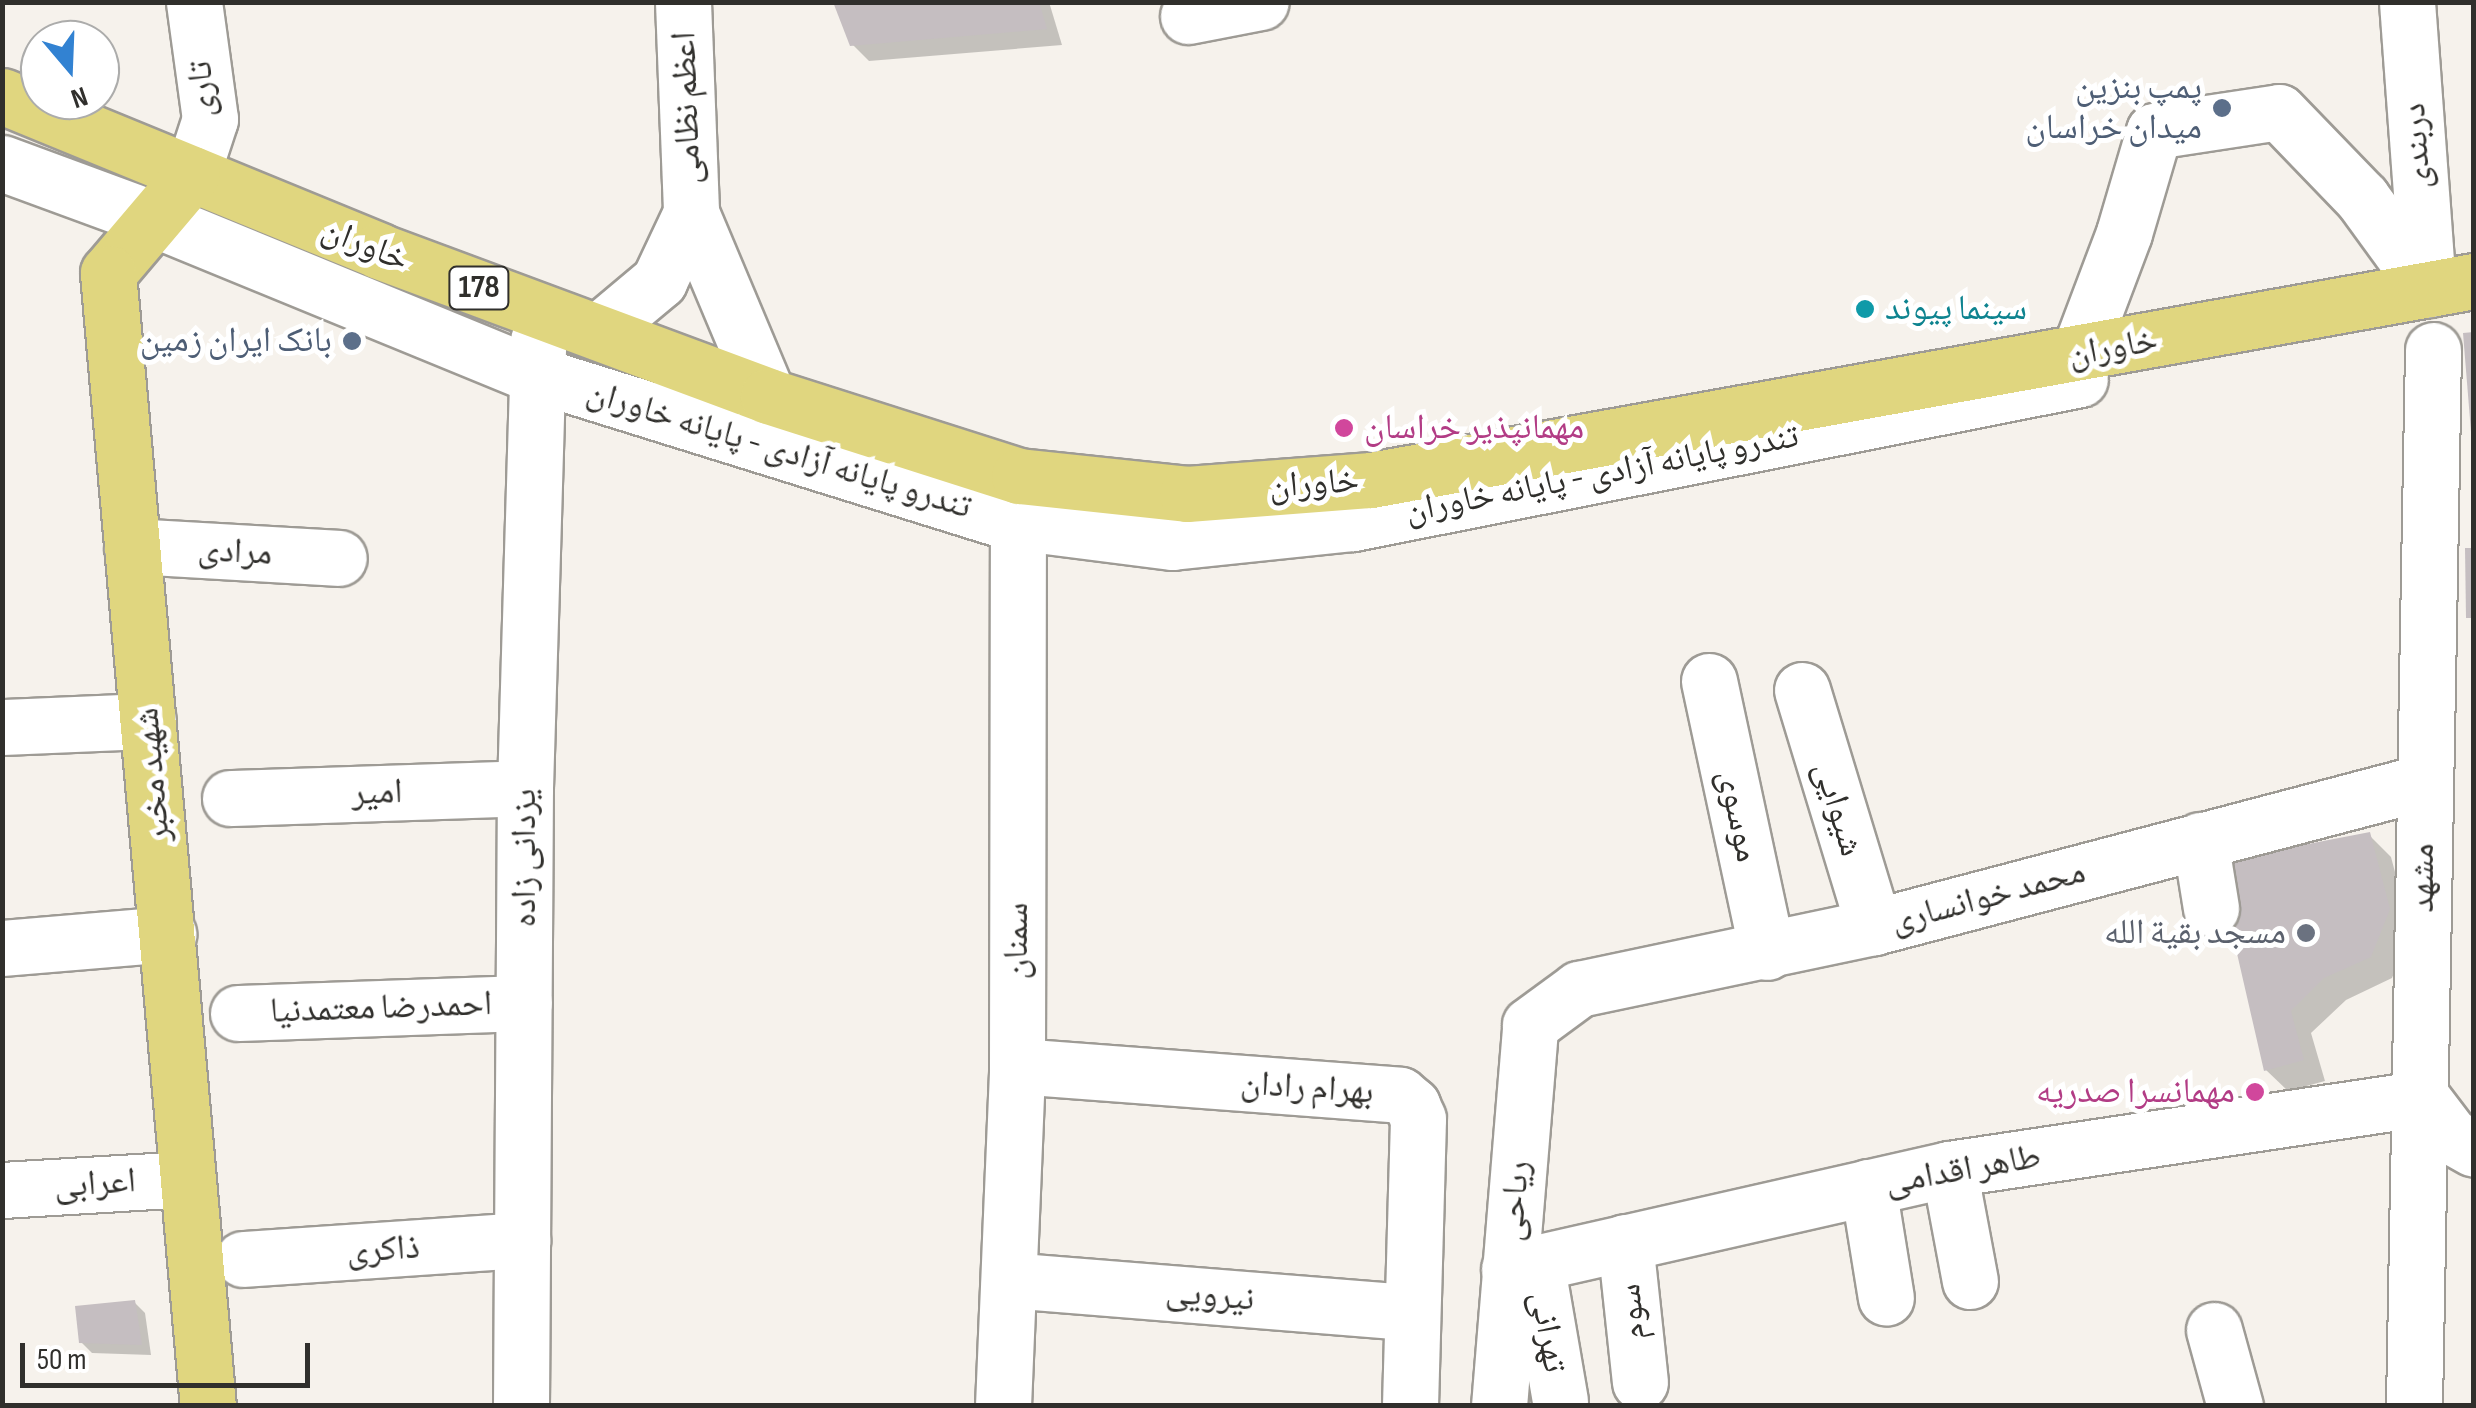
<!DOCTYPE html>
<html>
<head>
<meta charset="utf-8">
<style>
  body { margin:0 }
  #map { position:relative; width:2476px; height:1408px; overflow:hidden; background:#f6f2ec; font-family:"Sofia Sans Condensed","Noto Naskh Arabic",sans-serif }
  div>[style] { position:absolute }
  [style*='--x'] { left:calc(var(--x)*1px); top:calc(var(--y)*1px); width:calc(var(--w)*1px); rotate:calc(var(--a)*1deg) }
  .shadow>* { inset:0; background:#0003 }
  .building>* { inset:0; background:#c5bec1 }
  .roads { filter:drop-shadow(2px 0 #9e9b95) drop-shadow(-2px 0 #9e9b95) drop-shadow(0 2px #9e9b95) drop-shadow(0 -2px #9e9b95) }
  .minor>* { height:55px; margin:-27.5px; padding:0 27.5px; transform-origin:27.5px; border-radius:27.5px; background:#fff }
  .major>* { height:55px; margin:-27.5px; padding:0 27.5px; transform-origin:27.5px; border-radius:27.5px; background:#e0d67f }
  .dots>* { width:28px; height:28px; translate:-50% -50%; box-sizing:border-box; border:5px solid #fff; border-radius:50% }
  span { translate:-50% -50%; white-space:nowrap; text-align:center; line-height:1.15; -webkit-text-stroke:10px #fff; paint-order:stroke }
  .shield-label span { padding:2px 8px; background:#fff; border:2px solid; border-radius:8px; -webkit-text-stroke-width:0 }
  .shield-label { font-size:32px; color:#302f2c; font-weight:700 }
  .service-label { font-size:35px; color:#4e5e75 }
  .right { translate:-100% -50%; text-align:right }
  .street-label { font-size:35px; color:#302f2c }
  .culture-label { font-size:35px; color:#0d838f }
  .left { translate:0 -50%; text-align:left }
  .hotel-label { font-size:35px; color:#b23c85 }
  .worship-label { font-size:35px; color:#5b616d }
  .frame { position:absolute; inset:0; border:5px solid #302f2c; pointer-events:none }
  .north { position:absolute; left:20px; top:20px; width:100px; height:100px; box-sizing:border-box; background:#fff; border:2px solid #acacab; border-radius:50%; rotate:161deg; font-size:28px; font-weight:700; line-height:40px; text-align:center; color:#302f2c }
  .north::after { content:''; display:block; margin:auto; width:35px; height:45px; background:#3282d2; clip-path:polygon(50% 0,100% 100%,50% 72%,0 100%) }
  .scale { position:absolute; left:20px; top:1343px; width:290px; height:45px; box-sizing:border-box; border:5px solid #302f2c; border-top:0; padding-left:12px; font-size:30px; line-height:35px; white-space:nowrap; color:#302f2c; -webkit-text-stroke:8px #fff; paint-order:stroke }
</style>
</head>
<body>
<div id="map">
  <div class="shadow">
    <i style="clip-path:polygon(836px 2px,1049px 2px,1062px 45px,869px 61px,853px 45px)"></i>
    <i style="clip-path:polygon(2369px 835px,2391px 857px,2411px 932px,2392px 978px,2346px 1000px,2311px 1033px,2325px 1081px,2288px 1091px,2266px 1070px,2219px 864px)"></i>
    <i style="clip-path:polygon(134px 1302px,145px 1313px,151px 1355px,92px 1353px,81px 1342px)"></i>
  </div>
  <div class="building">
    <i style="clip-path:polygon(833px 2px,1039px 2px,1047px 29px,850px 46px)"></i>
    <i style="clip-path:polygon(2474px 332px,2474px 432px,2471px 432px,2463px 333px)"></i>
    <i style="clip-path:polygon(2465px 548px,2474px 548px,2474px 618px,2466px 618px)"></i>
    <i style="clip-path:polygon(2370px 832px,2390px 909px,2371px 957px,2324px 978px,2291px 1011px,2304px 1060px,2264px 1071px,2216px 862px)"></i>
    <i style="clip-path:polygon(135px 1300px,142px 1345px,79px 1343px,75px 1306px)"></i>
  </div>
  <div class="roads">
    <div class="minor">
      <i style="--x:683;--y:2;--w:211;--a:87.8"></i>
      <i style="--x:691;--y:213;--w:199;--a:67.2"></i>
      <i style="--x:2407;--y:2;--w:288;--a:85.8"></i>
      <i style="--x:1188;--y:16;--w:74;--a:-10.9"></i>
      <i style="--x:2;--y:163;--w:162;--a:20.2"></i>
      <i style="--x:154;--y:219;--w:401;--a:22.3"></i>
      <i style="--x:525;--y:371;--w:505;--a:17.29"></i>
      <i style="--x:1007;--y:521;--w:166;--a:7.3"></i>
      <i style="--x:1172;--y:542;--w:182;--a:-6"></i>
      <i style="--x:1353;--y:523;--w:741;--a:-11.2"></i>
      <i style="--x:192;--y:174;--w:58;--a:-71.9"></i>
      <i style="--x:210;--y:119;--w:118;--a:-97.8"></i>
      <i style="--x:598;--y:332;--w:80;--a:-39.9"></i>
      <i style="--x:659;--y:281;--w:75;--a:-64.8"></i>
      <i style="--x:2078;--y:355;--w:130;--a:-69.3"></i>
      <i style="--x:2124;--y:233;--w:106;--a:-73.6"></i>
      <i style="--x:2154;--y:131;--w:126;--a:-8.6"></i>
      <i style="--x:2279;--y:112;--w:120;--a:46"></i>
      <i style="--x:2362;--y:198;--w:112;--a:54"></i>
      <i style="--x:132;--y:546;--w:207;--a:3.3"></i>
      <i style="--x:1709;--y:681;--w:277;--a:77.9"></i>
      <i style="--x:1802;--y:690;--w:248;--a:73.1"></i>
      <i style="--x:2;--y:727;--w:146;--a:-2.4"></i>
      <i style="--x:230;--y:798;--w:295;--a:-1.9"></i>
      <i style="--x:2200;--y:840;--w:69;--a:80.8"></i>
      <i style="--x:2;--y:948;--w:167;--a:-4.8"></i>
      <i style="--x:238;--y:1013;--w:286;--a:-2"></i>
      <i style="--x:1017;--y:1066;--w:384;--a:4.3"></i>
      <i style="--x:1400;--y:1095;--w:16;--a:40"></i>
      <i style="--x:1412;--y:1105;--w:15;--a:67"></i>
      <i style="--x:1418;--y:1119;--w:287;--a:91.6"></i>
      <i style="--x:2422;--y:1098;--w:48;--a:52.7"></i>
      <i style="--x:2451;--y:1136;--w:26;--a:29"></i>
      <i style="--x:1949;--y:1169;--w:114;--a:79.4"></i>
      <i style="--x:1868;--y:1187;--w:112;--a:80.8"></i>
      <i style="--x:2;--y:1190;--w:186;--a:-3.4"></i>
      <i style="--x:1625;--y:1242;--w:141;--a:83.9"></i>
      <i style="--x:243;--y:1259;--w:280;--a:-3.9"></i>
      <i style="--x:1536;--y:1262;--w:141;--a:80.2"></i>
      <i style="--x:1509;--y:1269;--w:451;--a:-12.8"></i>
      <i style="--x:1949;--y:1169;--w:478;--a:-8.5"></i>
      <i style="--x:1009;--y:1280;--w:403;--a:4.6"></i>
      <i style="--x:2214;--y:1330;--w:79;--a:74.6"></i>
      <i style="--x:521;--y:1406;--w:618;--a:-89.63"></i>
      <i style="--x:525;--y:788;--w:449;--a:-88.3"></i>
      <i style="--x:1003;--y:1406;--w:340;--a:-87.6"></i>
      <i style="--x:1017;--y:1066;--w:577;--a:-89.9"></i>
      <i style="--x:1499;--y:1406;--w:382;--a:-85.3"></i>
      <i style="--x:1530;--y:1025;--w:61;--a:-36.3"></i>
      <i style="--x:1579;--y:989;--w:301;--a:-11.9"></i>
      <i style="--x:1874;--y:927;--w:569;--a:-14.77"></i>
      <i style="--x:2414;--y:1406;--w:1056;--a:-88.97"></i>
    </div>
    <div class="major">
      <i style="--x:2;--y:96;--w:408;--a:22.3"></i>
      <i style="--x:379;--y:251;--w:415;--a:20.4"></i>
      <i style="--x:768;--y:396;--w:263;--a:17.7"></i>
      <i style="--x:1019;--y:476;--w:169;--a:6.1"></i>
      <i style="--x:1187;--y:494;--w:185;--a:-4.4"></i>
      <i style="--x:1371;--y:480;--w:1121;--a:-10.23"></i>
      <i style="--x:192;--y:174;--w:130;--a:130.3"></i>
      <i style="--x:108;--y:273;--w:1137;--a:84.96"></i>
    </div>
  </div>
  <div class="dots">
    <i style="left:2222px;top:108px;background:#5c6f8a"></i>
    <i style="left:1865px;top:309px;background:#0f9aa8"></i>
    <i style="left:352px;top:341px;background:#5c6f8a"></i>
    <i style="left:1344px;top:428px;background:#d1479c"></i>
    <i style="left:2306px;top:933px;background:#6b7280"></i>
    <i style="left:2255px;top:1092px;background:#d1479c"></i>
  </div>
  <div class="shield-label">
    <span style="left:479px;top:288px">178</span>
  </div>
  <div class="service-label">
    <span class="right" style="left:2202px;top:108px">پمپ بنزین<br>میدان خراسان</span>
    <span class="right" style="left:332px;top:341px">بانک ایران زمین</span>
  </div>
  <div class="street-label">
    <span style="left:202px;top:89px;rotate:-93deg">تاری</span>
    <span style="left:687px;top:108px;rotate:-92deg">اعظم نظامی</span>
    <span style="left:2417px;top:146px;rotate:-94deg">دربندی</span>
    <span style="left:365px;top:245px;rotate:22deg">خاوران</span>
    <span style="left:2113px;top:348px;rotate:-10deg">خاوران</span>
    <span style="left:779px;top:450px;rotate:17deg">تندرو پایانه آزادی - پایانه خاوران</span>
    <span style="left:1602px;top:474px;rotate:-11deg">تندرو پایانه آزادی - پایانه خاوران</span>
    <span style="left:1314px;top:484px;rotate:-4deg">خاوران</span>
    <span style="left:235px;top:552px;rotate:3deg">مرادی</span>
    <span style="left:153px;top:775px;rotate:-95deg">شهید مخبر</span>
    <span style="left:377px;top:793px;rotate:-2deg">امیر</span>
    <span style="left:1838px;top:809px;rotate:73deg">شیوایی</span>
    <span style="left:1738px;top:816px;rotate:78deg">موسوی</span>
    <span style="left:525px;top:858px;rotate:-90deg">یزدانی زاده</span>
    <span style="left:2423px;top:878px;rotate:-90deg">مشهد</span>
    <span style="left:1988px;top:897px;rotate:-15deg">محمد خوانساری</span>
    <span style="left:1017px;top:941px;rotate:-90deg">سمنان</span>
    <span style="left:381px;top:1008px;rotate:-2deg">احمدرضا معتمدنیا</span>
    <span style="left:1307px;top:1088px;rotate:4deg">بهرام رادان</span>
    <span style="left:1963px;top:1170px;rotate:-10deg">طاهر اقدامی</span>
    <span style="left:95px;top:1184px;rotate:-4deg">اعرابی</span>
    <span style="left:1515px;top:1201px;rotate:-85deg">ریاحی</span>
    <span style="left:383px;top:1250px;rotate:-4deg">ذاکری</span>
    <span style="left:1210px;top:1296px;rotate:5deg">نیرویی</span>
    <span style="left:1632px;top:1312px;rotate:-96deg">سوم</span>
    <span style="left:1548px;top:1332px;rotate:80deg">تهرانی</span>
  </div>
  <div class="culture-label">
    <span class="left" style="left:1885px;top:309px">سینما پیوند</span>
  </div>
  <div class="hotel-label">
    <span class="left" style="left:1364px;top:428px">مهمانپذیر خراسان</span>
    <span class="right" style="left:2235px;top:1092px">مهمانسرا صدریه</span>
  </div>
  <div class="worship-label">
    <span class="right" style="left:2286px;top:933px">مسجد بقیة الله</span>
  </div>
  <div class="frame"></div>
  <div class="north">N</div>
  <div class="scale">50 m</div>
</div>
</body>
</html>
